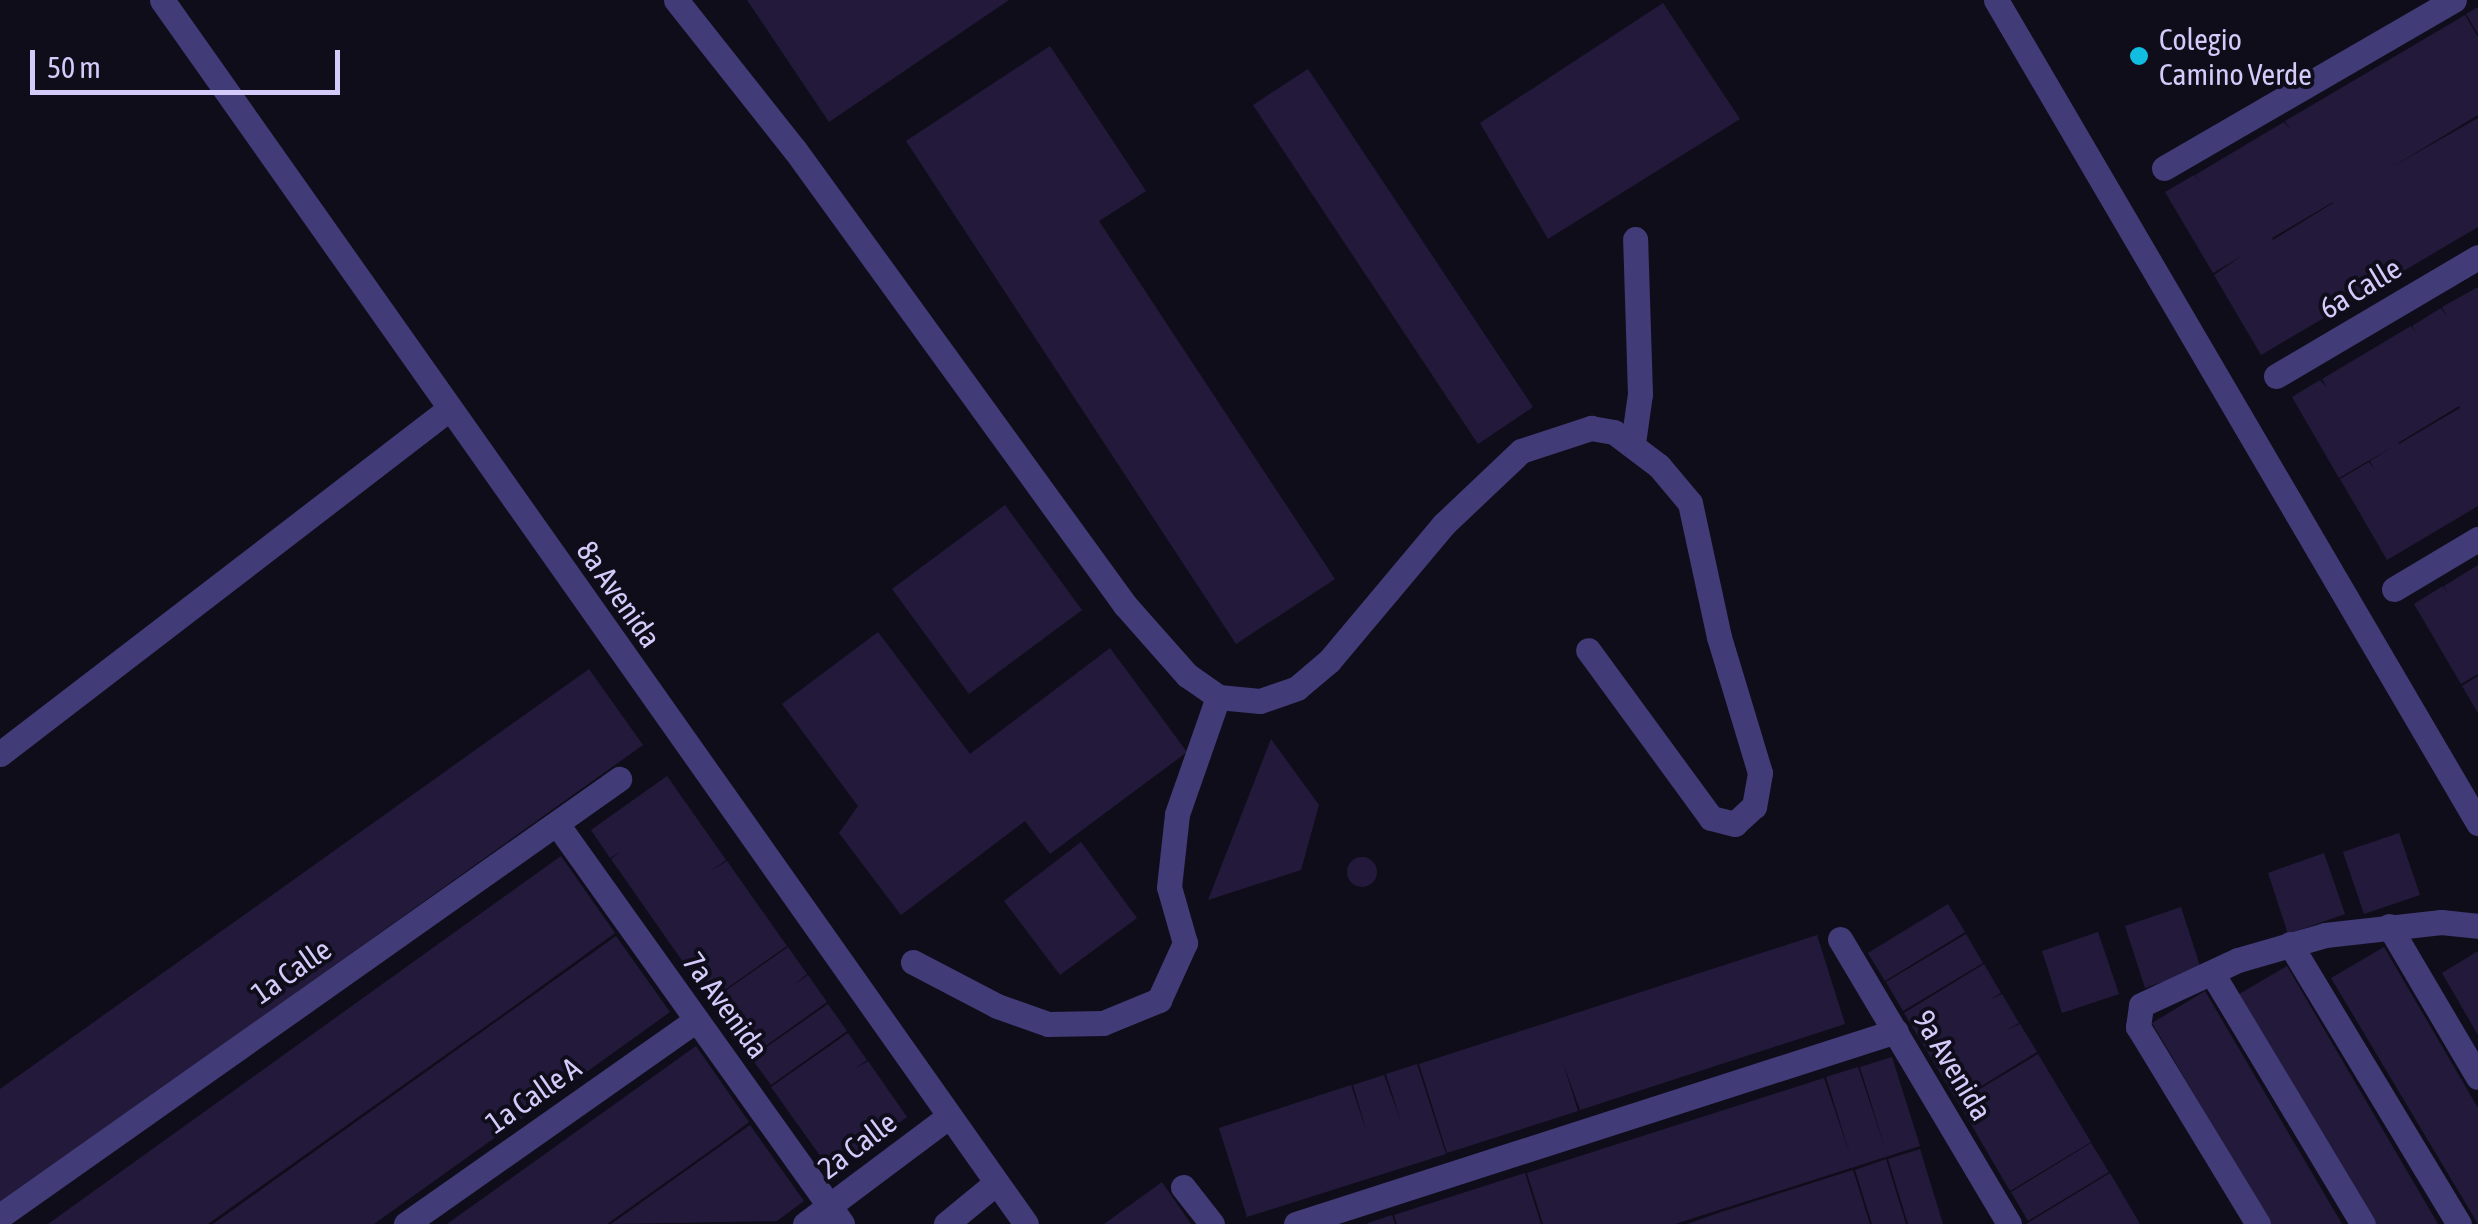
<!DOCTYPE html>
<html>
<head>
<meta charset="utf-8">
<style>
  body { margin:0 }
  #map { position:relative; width:2478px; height:1224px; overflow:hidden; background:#100d1b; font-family:"Asap Condensed",sans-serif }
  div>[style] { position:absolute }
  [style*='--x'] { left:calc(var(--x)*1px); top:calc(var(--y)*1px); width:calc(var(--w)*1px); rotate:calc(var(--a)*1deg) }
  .building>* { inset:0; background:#231a3b }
  .round { border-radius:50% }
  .service>* { height:25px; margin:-12.5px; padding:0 12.5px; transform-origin:12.5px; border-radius:12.5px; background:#413b77 }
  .minor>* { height:25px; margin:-12.5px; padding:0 12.5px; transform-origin:12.5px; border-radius:12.5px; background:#413b77 }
  .dots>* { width:28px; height:28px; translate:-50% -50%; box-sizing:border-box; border:5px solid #100d1b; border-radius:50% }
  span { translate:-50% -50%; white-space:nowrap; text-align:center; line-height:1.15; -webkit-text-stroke:8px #100d1b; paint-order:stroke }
  .poi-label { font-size:30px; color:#d4cbfb }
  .left { translate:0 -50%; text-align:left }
  .street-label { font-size:30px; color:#d4cbfb }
  .scale { position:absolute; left:30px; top:50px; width:310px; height:45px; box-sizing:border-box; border:5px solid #d4cbfb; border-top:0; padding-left:12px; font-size:30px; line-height:35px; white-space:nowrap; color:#d4cbfb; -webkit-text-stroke:8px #100d1b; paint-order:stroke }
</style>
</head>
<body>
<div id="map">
  <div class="building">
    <i style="clip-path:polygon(747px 0,1009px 0,829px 122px)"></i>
    <i style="clip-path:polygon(1663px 3px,1740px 119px,1548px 239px,1480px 123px)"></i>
    <i style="clip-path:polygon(2478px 7px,2478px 34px,2466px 14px)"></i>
    <i style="clip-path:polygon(evenodd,2465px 15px,2478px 37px,2478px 115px,2392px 167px,2478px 118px,2478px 227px,2261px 355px,2214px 275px,2243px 255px,2213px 273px,2165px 192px,2194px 175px,2201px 183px,2195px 175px,2284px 122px,2291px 130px,2285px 121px,2465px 15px,2333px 202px,2333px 203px,2273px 240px,2272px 238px,2333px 202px)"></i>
    <i style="clip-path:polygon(1050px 46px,1146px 191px,1099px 221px,1335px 579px,1236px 644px,906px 141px)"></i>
    <i style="clip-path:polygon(1308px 69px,1533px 407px,1478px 444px,1253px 105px)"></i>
    <i style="clip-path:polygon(evenodd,2478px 287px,2478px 506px,2387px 560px,2340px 479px,2369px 462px,2375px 470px,2370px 461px,2394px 446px,2339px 478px,2292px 397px,2320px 380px,2327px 388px,2322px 379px,2411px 326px,2417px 334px,2412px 326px,2441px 308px,2447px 316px,2442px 307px,2478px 287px,2459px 406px,2460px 408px,2399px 444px,2398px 443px,2459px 406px)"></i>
    <i style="clip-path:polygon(1005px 505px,1082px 610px,969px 694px,892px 589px)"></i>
    <i style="clip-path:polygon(2478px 565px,2478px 674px,2461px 684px,2414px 604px,2443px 586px,2449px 595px,2444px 586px)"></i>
    <i style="clip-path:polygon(878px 632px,970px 754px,1110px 648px,1187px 752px,1050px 854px,1025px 821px,901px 915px,839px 833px,858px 806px,782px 704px)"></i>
    <i style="clip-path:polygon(589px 669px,643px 745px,0 1204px,0 1089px)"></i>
    <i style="clip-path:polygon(2478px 676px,2478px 713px,2462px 686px)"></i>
    <i style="clip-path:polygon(1271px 739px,1319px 805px,1301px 870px,1208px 900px)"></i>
    <i style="clip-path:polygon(667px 776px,726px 860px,712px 870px,727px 861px,787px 946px,710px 1000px,691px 973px,705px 963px,690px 972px,611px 859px,621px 851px,610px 858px,591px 830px)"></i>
    <i style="clip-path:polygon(2399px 833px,2420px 895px,2364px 914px,2343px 852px)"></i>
    <i style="clip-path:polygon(1081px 842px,1137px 918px,1060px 975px,1004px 901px)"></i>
    <i style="clip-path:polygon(2324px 853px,2345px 914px,2288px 934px,2268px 873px)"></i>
    <i style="clip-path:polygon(561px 856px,615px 933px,503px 1014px,208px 1224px,48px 1224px)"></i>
    <i class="round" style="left:1347px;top:857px;width:30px;height:30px"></i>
    <i style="clip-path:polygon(1948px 904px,1965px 932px,1885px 981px,1868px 953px)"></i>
    <i style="clip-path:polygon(2181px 907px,2201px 969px,2145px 988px,2125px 926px)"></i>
    <i style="clip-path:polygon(2098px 932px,2119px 994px,2062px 1013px,2042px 951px)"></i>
    <i style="clip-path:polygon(1966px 934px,1983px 963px,1903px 1011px,1886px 982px)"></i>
    <i style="clip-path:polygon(1817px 935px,1845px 1024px,1580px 1110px,1563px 1063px,1578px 1111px,1447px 1153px,1419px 1064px)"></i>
    <i style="clip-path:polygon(616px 936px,670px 1012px,528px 1114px,374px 1224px,213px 1224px)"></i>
    <i style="clip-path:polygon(788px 947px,807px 974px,794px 985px,808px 975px,827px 1002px,750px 1057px,711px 1001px)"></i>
    <i style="clip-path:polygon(2384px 947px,2478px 1108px,2478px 1224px,2331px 978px)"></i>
    <i style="clip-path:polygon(2478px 951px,2478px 1035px,2442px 973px)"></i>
    <i style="clip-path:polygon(1984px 964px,2001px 993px,1989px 1000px,2002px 994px,2019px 1023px,2005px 1031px,2020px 1024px,2037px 1052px,1957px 1101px,1904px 1013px)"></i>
    <i style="clip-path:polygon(2287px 966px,2438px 1224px,2368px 1224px,2234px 997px)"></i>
    <i style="clip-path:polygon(2205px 991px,2342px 1224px,2271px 1224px,2152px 1023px)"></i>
    <i style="clip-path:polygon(828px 1004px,847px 1031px,771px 1085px,751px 1058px)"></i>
    <i style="clip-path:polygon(848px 1033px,867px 1060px,853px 1070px,868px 1061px,907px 1117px,831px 1171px,771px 1087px)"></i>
    <i style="clip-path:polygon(696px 1046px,749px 1122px,721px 1143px,607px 1224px,447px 1224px)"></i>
    <i style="clip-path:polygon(2038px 1054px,2091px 1142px,2010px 1191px,1958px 1102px)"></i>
    <i style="clip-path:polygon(1892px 1057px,1920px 1146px,1675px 1224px,1543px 1224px,1527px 1173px,1824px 1078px,1851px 1158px,1826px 1077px,1858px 1067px,1885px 1148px,1860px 1067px)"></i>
    <i style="clip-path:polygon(1417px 1064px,1446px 1154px,1247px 1217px,1219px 1128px,1351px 1085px,1367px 1133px,1353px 1085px,1384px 1075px,1401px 1122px,1386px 1074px)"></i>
    <i style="clip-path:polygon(750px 1125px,804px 1201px,777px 1221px,611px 1224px)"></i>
    <i style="clip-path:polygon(2091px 1143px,2109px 1172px,2028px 1221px,2011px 1192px)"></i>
    <i style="clip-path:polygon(1920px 1149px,1943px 1224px,1908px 1224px,1888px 1159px)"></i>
    <i style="clip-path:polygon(1886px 1159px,1906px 1224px,1872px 1224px,1855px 1170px)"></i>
    <i style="clip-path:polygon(1853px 1170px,1870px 1224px,1687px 1224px,1721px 1212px)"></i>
    <i style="clip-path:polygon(1525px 1173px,1541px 1224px,1397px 1224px,1394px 1215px)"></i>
    <i style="clip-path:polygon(2110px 1173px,2140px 1224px,2026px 1224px)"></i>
    <i style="clip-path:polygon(1162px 1182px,1191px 1224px,1104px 1224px)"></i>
    <i style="clip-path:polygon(1392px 1215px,1395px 1224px,1368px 1224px,1368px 1223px)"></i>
  </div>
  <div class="service">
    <i style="--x:676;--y:0;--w:191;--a:51.6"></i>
    <i style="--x:795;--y:150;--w:562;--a:54.05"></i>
    <i style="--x:1125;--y:605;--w:94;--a:48.5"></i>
    <i style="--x:1187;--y:675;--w:38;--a:35"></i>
    <i style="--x:1218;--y:697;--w:42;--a:5.4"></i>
    <i style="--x:1260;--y:701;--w:39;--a:-19"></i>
    <i style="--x:1297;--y:688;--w:42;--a:-40.2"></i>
    <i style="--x:1329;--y:661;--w:179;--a:-50"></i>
    <i style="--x:1444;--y:524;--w:106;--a:-43.5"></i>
    <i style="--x:1521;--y:451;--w:74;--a:-18.2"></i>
    <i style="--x:1591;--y:428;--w:23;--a:10"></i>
    <i style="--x:1614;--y:432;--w:56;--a:37.1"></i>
    <i style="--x:1659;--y:466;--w:48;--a:50"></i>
    <i style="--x:1690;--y:503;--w:137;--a:77.8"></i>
    <i style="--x:1719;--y:637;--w:142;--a:73.2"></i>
    <i style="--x:1760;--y:773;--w:34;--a:100"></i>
    <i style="--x:1754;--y:806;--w:26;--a:137"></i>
    <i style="--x:1735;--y:824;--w:25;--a:-166"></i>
    <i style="--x:1711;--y:818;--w:208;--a:-126.2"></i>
    <i style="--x:1996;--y:0;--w:954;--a:59.64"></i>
    <i style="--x:1633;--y:443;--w:49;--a:-81.9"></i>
    <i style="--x:1640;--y:394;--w:155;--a:-91.8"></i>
    <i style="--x:0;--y:754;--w:566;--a:-37.54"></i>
    <i style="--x:2389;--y:926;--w:175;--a:59.5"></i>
    <i style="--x:2290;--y:944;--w:327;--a:58.9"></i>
    <i style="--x:913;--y:962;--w:95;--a:27.6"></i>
    <i style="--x:997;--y:1006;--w:54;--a:19.4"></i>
    <i style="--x:1048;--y:1024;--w:55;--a:-1"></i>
    <i style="--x:1103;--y:1023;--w:61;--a:-22.3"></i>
    <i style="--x:1159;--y:1000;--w:63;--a:-65.5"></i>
    <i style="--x:1185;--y:943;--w:58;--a:-105.9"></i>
    <i style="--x:1169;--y:887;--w:73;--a:-83.7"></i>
    <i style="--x:1177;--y:814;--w:124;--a:-70.7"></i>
    <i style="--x:2212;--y:973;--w:293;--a:59"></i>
    <i style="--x:2258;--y:1224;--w:231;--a:-121.3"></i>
    <i style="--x:2138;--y:1027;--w:22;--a:-82"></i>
    <i style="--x:2141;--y:1005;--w:107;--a:-24.9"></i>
    <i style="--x:2238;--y:960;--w:91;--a:-16"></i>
    <i style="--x:2325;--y:935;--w:117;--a:-6.4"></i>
    <i style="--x:2441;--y:922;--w:37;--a:6"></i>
  </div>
  <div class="minor">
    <i style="--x:162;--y:0;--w:1498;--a:54.78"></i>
    <i style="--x:2164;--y:168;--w:335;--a:-30.1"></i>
    <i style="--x:2276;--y:376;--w:234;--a:-30.5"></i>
    <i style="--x:2394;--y:589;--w:98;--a:-30.8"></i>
    <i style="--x:557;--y:824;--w:491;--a:54.5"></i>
    <i style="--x:1840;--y:939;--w:331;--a:59.3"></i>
    <i style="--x:1183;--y:1187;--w:47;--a:51.9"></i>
    <i style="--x:0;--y:1216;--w:758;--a:-35.22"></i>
    <i style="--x:406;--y:1224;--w:355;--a:-35.1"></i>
    <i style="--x:805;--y:1224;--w:179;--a:-36.8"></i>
    <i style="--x:946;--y:1224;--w:65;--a:-39.4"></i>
    <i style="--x:1296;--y:1224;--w:630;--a:-17.83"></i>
  </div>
  <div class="dots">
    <i style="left:2139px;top:56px;background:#11bee1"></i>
  </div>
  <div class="poi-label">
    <span class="left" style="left:2159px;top:56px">Colegio<br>Camino Verde</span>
  </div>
  <div class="street-label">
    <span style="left:2360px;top:288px;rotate:-31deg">6a Calle</span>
    <span style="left:619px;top:594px;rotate:55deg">8a Avenida</span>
    <span style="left:291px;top:971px;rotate:-35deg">1a Calle</span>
    <span style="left:726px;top:1005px;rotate:54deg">7a Avenida</span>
    <span style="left:1953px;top:1065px;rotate:59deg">9a Avenida</span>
    <span style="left:533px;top:1095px;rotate:-35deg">1a Calle A</span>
    <span style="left:857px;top:1145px;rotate:-37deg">2a Calle</span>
  </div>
  <div class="scale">50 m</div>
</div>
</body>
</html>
